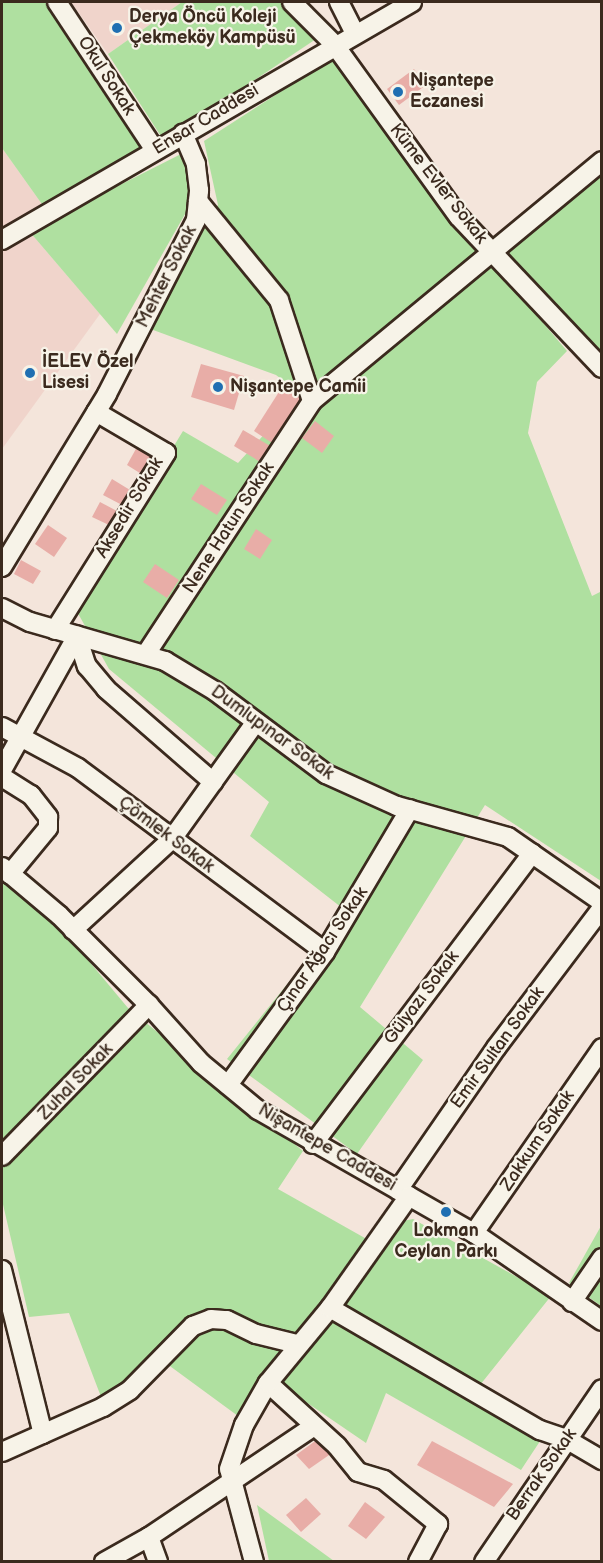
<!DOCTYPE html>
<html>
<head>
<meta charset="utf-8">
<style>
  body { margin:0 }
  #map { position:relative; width:603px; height:1563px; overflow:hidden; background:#f4e5db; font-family:"Balsamiq Sans",sans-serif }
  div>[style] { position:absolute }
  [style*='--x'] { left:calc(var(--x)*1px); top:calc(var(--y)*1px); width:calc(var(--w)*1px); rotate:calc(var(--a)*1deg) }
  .built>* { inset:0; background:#f0d4cb }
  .green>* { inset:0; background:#afe0a0 }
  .building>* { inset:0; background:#e8ada7 }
  .roads { filter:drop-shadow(2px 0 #3b2a1e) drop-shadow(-2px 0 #3b2a1e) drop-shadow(0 2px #3b2a1e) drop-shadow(0 -2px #3b2a1e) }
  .minor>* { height:18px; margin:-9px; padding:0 9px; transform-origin:9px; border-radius:9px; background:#f7f3e8 }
  .dots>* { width:16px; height:16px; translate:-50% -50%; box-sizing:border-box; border:3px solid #f7f3e8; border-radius:50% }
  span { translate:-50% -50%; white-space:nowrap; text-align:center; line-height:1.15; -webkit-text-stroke:4.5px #f7f3e8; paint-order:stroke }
  .poi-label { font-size:18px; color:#3b2a1e; font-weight:700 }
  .left { translate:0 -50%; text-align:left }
  .street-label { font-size:18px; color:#3b2a1e }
  .frame { position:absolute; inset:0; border:3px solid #3b2a1e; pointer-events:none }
</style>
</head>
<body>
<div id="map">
  <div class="built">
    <i style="clip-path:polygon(71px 2px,182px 2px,108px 54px)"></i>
    <i style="clip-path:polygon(2px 148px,44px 207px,2px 229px)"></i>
    <i style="clip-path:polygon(29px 231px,100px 314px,2px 449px,2px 244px)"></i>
  </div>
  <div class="green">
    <i style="clip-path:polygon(2px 2px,49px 2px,142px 136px,140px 154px,44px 207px,2px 148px)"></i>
    <i style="clip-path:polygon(182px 2px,283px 2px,319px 37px,164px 141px,108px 54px)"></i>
    <i style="clip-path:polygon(333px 58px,477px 245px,567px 351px,537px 382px,528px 433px,592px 596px,602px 591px,601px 881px,485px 805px,360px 1007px,423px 1060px,357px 1154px,227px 1059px,346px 911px,250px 836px,269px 802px,109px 669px,75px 608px,183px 431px,238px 463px,301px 394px,276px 375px,145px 327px,218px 205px,204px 141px)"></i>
    <i style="clip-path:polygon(601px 152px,601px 365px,493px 245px)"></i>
    <i style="clip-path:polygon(183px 153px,193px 200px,117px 334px,29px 231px)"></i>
    <i style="clip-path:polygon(2px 877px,68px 936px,128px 1008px,303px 1151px,278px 1189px,379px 1246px,398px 1222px,413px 1219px,551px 1296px,480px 1385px,550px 1426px,521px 1470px,386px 1393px,366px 1443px,262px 1372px,238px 1416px,163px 1361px,103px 1402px,69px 1313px,29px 1317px,2px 1200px)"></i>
    <i style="clip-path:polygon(601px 1226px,601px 1306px,569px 1283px)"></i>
    <i style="clip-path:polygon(257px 1505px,334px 1561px,269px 1561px)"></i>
  </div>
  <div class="building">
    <i style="clip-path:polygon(414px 69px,426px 85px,399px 105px,387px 89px)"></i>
    <i style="clip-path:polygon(201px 364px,244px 376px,234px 410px,191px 397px)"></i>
    <i style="clip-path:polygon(284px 384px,303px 397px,272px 443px,254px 431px)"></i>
    <i style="clip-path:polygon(315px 421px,334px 436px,322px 453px,302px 438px)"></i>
    <i style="clip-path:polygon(243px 430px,272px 447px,262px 463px,234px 446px)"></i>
    <i style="clip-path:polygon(137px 447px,154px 457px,143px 475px,127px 465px)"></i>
    <i style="clip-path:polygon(112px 479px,130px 490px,122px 505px,103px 495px)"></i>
    <i style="clip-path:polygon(201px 484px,227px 500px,217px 515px,191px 499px)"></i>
    <i style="clip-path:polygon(100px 502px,117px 511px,109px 525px,92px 517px)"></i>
    <i style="clip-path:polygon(48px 525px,67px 538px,54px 557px,35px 544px)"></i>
    <i style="clip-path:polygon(256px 529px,272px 540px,260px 559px,244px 549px)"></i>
    <i style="clip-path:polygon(21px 560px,41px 571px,33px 584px,14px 574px)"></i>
    <i style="clip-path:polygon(155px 564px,179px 580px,167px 598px,143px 582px)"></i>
    <i style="clip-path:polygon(318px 1439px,332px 1453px,309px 1469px,296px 1455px)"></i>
    <i style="clip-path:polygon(432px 1441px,513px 1484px,494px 1507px,417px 1465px)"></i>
    <i style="clip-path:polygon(306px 1498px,321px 1514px,301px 1532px,286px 1515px)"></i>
    <i style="clip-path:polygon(365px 1502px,385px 1517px,366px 1539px,348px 1526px)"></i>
  </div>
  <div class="roads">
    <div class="minor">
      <i style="--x:57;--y:2;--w:178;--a:56.5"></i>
      <i style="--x:292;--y:2;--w:59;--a:45"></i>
      <i style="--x:334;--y:44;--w:213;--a:54.2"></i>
      <i style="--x:459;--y:217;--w:208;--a:46.6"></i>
      <i style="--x:339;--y:2;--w:34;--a:63"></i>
      <i style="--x:2;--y:240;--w:474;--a:-30.1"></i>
      <i style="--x:312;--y:401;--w:376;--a:-39.6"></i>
      <i style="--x:2;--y:567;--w:202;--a:-58.7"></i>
      <i style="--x:107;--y:394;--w:195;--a:-62.9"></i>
      <i style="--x:196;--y:220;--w:30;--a:-84"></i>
      <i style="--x:199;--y:190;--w:26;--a:-97"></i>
      <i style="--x:196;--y:164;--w:33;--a:-113"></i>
      <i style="--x:2;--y:608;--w:31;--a:27"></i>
      <i style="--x:30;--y:622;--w:141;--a:16.1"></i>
      <i style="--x:165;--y:661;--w:58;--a:31"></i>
      <i style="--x:215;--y:691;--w:139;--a:36.8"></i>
      <i style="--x:326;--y:774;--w:78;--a:24.3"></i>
      <i style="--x:397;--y:806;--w:115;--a:15.6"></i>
      <i style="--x:508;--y:837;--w:114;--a:34.7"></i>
      <i style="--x:55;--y:630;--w:209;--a:-57.9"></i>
      <i style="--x:166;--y:453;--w:81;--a:-149.6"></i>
      <i style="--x:77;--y:636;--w:32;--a:72"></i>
      <i style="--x:87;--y:666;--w:30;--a:50"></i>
      <i style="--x:106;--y:689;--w:142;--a:41"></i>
      <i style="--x:146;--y:654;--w:303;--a:-56.7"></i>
      <i style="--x:312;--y:401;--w:106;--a:-108.1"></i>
      <i style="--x:279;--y:300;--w:128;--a:-129.3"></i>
      <i style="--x:2;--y:727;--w:86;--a:28.3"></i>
      <i style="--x:78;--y:768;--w:308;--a:36.7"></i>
      <i style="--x:2;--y:770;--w:154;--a:-60.8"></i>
      <i style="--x:2;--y:777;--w:34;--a:32"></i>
      <i style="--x:31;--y:795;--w:28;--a:52"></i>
      <i style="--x:48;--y:817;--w:11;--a:90"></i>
      <i style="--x:48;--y:828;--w:60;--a:129.6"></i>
      <i style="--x:2;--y:867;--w:75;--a:40.1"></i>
      <i style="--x:59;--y:915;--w:127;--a:45"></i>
      <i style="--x:149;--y:1005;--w:78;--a:48.1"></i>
      <i style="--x:201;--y:1063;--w:74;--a:39.5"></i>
      <i style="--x:258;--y:1110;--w:249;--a:29.7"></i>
      <i style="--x:474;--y:1233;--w:155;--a:34.5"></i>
      <i style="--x:73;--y:930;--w:134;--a:-42.6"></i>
      <i style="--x:172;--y:839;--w:143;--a:-54.4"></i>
      <i style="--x:228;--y:1085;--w:165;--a:-53.9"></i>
      <i style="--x:325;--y:952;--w:166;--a:-59.3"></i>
      <i style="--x:313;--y:1144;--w:364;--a:-53"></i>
      <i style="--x:2;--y:1156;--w:211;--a:-45.8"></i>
      <i style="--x:398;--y:1190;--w:173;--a:-55.4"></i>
      <i style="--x:496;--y:1048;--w:176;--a:-52.9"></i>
      <i style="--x:474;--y:1233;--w:225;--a:-55.3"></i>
      <i style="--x:2;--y:1270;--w:169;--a:76"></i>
      <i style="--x:572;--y:1302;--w:53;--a:-55.7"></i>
      <i style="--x:330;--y:1308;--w:243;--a:30.2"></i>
      <i style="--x:540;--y:1430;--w:28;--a:19"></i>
      <i style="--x:566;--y:1439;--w:42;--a:30.3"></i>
      <i style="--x:268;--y:1383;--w:93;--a:42.4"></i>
      <i style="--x:337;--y:1446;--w:33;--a:51"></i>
      <i style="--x:358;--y:1472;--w:27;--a:17"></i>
      <i style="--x:384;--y:1480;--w:70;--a:39.2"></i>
      <i style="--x:438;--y:1524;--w:43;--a:117.8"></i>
      <i style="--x:2;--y:1452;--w:111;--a:-24"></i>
      <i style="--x:103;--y:1407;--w:32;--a:-32"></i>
      <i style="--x:130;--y:1390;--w:90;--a:-45.5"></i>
      <i style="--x:193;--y:1326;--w:19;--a:-21"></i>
      <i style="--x:211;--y:1319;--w:16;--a:4"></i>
      <i style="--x:227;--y:1320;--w:32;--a:26"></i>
      <i style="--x:256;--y:1334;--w:42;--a:13.7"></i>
      <i style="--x:149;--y:1537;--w:27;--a:70"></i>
      <i style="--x:104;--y:1562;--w:51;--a:-29.1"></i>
      <i style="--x:149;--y:1537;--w:199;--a:-33.9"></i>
      <i style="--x:254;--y:1562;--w:96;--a:-105"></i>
      <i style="--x:229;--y:1469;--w:46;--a:-71.2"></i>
      <i style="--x:244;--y:1425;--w:48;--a:-60.3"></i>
      <i style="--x:268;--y:1383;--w:97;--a:-50.4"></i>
      <i style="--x:330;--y:1308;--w:137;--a:-54.8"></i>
      <i style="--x:484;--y:1562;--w:209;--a:-55.7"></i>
    </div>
  </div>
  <div class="dots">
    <i style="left:117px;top:28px;background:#1f6fb2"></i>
    <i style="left:398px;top:92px;background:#1f6fb2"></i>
    <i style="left:30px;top:373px;background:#1f6fb2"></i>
    <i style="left:218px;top:387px;background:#1f6fb2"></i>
    <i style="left:446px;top:1212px;background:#1f6fb2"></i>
  </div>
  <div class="poi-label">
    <span class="left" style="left:129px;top:28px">Derya Öncü Koleji<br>Çekmeköy Kampüsü</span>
    <span class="left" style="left:410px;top:92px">Nişantepe<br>Eczanesi</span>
    <span class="left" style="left:42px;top:373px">İELEV Özel<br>Lisesi</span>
    <span class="left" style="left:230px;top:387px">Nişantepe Camii</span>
    <span style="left:446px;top:1242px">Lokman<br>Ceylan Parkı</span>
  </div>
  <div class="street-label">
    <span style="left:106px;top:76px;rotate:57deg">Okul Sokak</span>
    <span style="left:206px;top:120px;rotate:-31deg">Ensar Caddesi</span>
    <span style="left:438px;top:184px;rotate:52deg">Küme Evler Sokak</span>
    <span style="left:167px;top:277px;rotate:-63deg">Mehter Sokak</span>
    <span style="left:130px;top:508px;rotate:-59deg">Aksedir Sokak</span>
    <span style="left:229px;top:528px;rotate:-57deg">Nene Hatun Sokak</span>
    <span style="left:272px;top:733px;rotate:36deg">Dumlupınar Sokak</span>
    <span style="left:166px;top:835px;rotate:37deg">Çömlek Sokak</span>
    <span style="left:323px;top:950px;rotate:-56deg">Çınar Ağacı Sokak</span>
    <span style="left:422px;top:998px;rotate:-53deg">Gülyazı Sokak</span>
    <span style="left:498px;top:1048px;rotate:-54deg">Emir Sultan Sokak</span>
    <span style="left:76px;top:1082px;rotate:-46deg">Zuhal Sokak</span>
    <span style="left:538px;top:1141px;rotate:-56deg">Zakkum Sokak</span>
    <span style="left:327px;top:1148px;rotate:30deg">Nişantepe Caddesi</span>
    <span style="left:542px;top:1475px;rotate:-55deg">Berrak Sokak</span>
  </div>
  <div class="frame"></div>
</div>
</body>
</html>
